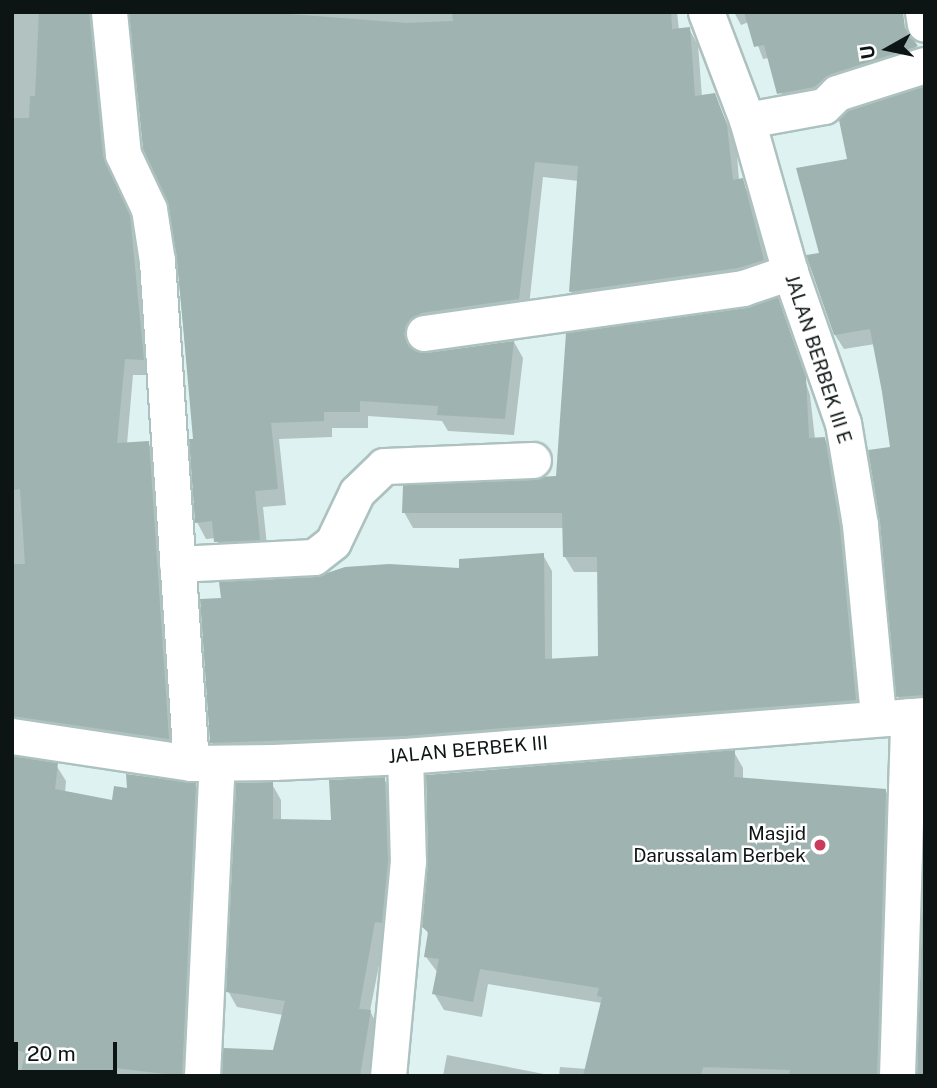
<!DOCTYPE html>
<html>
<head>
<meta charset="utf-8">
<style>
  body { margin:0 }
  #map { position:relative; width:937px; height:1088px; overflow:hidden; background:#def3f1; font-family:"Public Sans",sans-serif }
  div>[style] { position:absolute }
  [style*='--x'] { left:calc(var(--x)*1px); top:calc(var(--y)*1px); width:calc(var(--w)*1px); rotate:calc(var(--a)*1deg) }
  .shadow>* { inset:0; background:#0003 }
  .building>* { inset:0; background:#9fb3b1 }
  .roads { filter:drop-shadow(2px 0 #adc1bf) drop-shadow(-2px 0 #adc1bf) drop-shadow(0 2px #adc1bf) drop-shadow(0 -2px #adc1bf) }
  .minor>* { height:35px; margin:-17.5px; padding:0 17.5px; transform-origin:17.5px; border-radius:17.5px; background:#fff }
  .dots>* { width:19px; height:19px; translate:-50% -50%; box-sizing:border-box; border:4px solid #fff; border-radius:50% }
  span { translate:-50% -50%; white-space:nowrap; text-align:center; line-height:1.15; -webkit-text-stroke:5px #fff; paint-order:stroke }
  .street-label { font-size:19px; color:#0d1414 }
  .poi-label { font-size:19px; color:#0d1414 }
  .right { translate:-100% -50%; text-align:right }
  .frame { position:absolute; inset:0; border:14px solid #0d1414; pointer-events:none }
  .north { position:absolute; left:853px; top:14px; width:70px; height:70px; -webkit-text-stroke:5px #fff; paint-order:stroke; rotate:261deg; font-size:19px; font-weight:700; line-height:28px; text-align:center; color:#0d1414 }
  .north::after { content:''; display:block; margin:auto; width:24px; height:32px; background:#0d1414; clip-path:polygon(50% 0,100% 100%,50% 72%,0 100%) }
  .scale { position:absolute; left:14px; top:1042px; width:103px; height:32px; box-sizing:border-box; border:4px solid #0d1414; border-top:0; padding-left:9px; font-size:21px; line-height:24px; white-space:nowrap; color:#0d1414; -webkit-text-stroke:5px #fff; paint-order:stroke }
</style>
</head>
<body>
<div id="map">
  <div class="shadow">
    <i style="clip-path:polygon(12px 12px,110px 12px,99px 20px,111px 174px,138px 233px,152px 375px,133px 375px,127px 444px,148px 443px,157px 459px,177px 755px,12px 737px)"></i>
    <i style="clip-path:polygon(677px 12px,679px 30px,689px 29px,698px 45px,702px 97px,714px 95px,736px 143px,739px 180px,751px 196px,772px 276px,580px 308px,571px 292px,579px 181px,543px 177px,528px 315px,414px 341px,413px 349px,426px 355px,514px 342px,523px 358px,514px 435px,448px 431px,442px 421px,368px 416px,368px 428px,332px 428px,332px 437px,279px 439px,286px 505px,263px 507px,268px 555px,225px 558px,216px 538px,206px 539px,197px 522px,195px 441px,171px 205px,144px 148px,128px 12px)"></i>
    <i style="clip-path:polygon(734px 12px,901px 12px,905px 37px,906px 12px,911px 39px,924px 59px,786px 106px,769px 58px,763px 59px,749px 22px,741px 25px)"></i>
    <i style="clip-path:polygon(925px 88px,925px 711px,907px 711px,898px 697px,892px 449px,875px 344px,844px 349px,835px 335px,821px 254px,849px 161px)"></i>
    <i style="clip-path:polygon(777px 300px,810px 395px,815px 439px,824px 438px,833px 454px,848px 545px,864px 715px,220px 758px,212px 742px,461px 570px,543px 555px,552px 571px,552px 660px,600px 657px,599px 572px,574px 572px,565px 557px,564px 528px,413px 528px,404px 512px,558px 478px,746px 310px)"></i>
    <i style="clip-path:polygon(734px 752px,743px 768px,743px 780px,885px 790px,894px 806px,886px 1076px,559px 1076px,560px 1067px,587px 1069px,602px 1003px,488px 984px,482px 1017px,444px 1010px,434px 993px,438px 973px,426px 957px,429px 935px,424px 927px)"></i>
    <i style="clip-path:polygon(12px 758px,56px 765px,66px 781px,65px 793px,114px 802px,129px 790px,195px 785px,204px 801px,191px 1076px,12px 1076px)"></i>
    <i style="clip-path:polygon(384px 779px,394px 795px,396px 879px,370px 1011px,379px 1028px,371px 1076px,222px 1076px,275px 1052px,283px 1015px,237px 1007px,228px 991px,272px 784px,281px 800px,281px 821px,333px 821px)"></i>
    <i style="clip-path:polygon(447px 1055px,554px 1076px,443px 1076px)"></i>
  </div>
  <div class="building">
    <i style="clip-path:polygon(39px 12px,89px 12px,103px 156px,130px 215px,144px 360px,125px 359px,117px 443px,149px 441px,169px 739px,12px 716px,12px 564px,25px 564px,20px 489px,12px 490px,12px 118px,29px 118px,30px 96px,35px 96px)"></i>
    <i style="clip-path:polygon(129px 12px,263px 12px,407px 23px,453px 21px,452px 12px,671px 12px,672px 29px,690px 27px,695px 96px,715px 93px,727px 125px,733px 180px,743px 178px,764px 260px,738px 268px,569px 292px,578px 166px,535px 162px,519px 299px,421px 313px,406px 325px,404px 335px,409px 346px,426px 353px,514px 341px,505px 419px,437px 415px,438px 406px,360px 401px,360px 412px,324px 412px,324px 421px,271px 423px,278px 489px,255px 491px,260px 540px,214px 542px,212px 521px,195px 523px,189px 439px,193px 439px,177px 258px,167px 201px,143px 149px)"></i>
    <i style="clip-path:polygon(744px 12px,903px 12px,905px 28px,918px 46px,831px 74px,814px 87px,777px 94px,764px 45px,754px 47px)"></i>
    <i style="clip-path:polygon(925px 86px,925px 695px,896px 697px,880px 523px,868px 450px,890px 447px,882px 392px,870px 329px,834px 335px,806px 255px,819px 253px,796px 168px,847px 159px,839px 120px,848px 111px)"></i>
    <i style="clip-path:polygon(778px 297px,806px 377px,809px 438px,825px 437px,840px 528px,856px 700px,404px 736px,210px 743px,200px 599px,221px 598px,219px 582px,315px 577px,345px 567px,389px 564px,459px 568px,459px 559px,544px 553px,545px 659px,598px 656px,597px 557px,563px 557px,562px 513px,402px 513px,403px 485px,556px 476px,566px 333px,746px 308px)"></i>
    <i style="clip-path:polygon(735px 750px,734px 777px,886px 789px,877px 1076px,789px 1076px,790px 1070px,703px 1067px,701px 1076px,583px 1076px,602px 997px,597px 996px,599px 988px,480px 969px,473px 1002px,432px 994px,439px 959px,424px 957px,428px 932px,422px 927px,428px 862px,426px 775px)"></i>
    <i style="clip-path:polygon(12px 756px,58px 763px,55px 789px,112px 800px,114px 786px,127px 788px,126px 774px,196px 783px,182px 1076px,115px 1068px,114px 1076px,21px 1072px,25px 1053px,12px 1048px)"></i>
    <i style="clip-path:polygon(385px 777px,388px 861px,382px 923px,375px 922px,359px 1009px,371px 1010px,360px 1076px,222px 1076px,223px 1048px,273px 1050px,285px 1001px,226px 992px,236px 783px,273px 782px,273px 819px,331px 820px,329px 780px)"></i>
    <i style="clip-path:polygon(925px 827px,925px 1076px,917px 1076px)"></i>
  </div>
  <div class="roads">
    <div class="minor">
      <i style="--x:109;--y:12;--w:143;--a:84.4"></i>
      <i style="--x:123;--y:154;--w:61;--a:64.7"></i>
      <i style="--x:149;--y:209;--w:53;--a:81.3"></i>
      <i style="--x:157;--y:261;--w:503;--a:86.13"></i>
      <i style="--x:706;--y:12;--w:116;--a:69.2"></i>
      <i style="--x:747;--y:120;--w:158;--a:74.2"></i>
      <i style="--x:790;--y:272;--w:160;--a:70.7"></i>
      <i style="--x:843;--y:423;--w:103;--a:80.5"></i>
      <i style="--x:860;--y:525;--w:192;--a:84.6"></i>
      <i style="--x:923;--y:12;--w:12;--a:81"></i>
      <i style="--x:747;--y:120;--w:78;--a:-10.3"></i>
      <i style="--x:824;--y:106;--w:18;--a:-45"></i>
      <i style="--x:837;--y:93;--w:92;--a:-17.7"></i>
      <i style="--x:424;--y:333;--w:322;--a:-8"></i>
      <i style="--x:743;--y:288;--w:50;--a:-18.8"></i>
      <i style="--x:177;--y:564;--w:137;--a:-2.9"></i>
      <i style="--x:314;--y:557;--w:24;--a:-38"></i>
      <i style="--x:333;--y:542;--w:55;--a:-64.4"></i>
      <i style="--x:357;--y:492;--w:37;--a:-44"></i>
      <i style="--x:384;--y:466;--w:149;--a:-2.3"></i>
      <i style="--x:12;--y:736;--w:181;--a:8.6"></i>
      <i style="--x:191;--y:763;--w:83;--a:-0.7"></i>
      <i style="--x:274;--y:762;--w:131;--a:-2.6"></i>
      <i style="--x:405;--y:756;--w:522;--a:-4.51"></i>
      <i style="--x:202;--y:1076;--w:313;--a:-87.3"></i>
      <i style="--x:388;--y:1076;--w:215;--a:-84.7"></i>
      <i style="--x:408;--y:862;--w:106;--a:-91.6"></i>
      <i style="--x:897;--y:1076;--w:360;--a:-88.2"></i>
    </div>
  </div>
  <div class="dots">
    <i style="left:820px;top:845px;background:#cb3b5b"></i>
  </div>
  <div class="street-label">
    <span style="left:818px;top:359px;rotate:72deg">JALAN BERBEK III E</span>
    <span style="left:468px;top:750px;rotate:-5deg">JALAN BERBEK III</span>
  </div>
  <div class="poi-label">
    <span class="right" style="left:806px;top:845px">Masjid<br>Darussalam Berbek</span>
  </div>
  <div class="frame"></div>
  <div class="north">U</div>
  <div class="scale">20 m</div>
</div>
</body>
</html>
